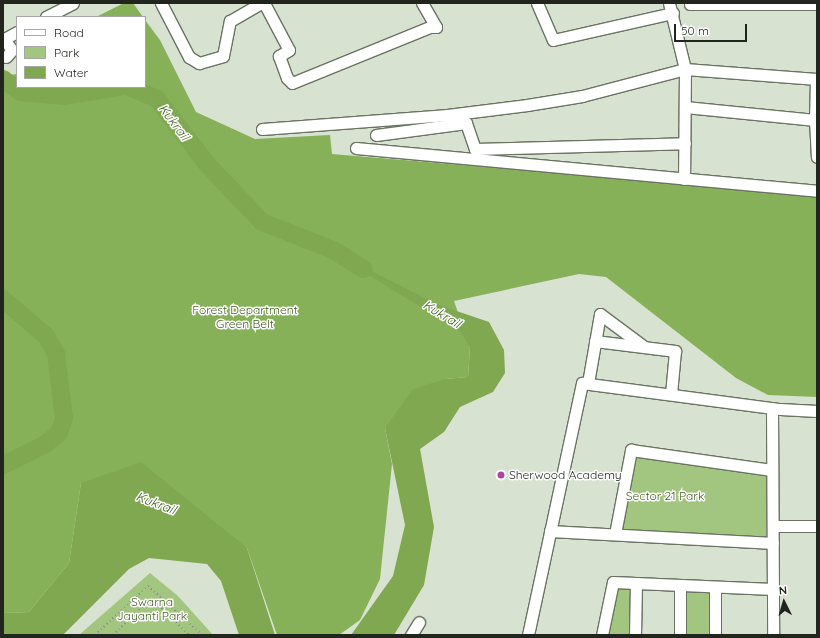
<!DOCTYPE html>
<html>
<head>
<meta charset="utf-8">
<style>
  body { margin:0 }
  #map { position:relative; width:820px; height:638px; overflow:hidden; background:#d8e2d0; font-family:Quicksand,sans-serif }
  div>[style] { position:absolute }
  [style*='--x'] { left:calc(var(--x)*1px); top:calc(var(--y)*1px); width:calc(var(--w)*1px); rotate:calc(var(--a)*1deg) }
  .green>* { inset:0; background:#a2c57f }
  .forest>* { inset:0; background:#87b158 }
  .water>* { inset:0; background:#7fa850 }
  .river>* { height:18px; margin:-9px; padding:0 9px; transform-origin:9px; border-radius:9px; background:#7fa850 }
  .path>* { height:2px; margin-top:-1px; transform-origin:0; background:repeating-linear-gradient(90deg,#8b9285 0 1px,transparent 0 4px) }
  .roads { filter:drop-shadow(1px 0 #6a7362) drop-shadow(-1px 0 #6a7362) drop-shadow(0 1px #6a7362) drop-shadow(0 -1px #6a7362) }
  .minor>* { height:11px; margin:-5.5px; padding:0 5.5px; transform-origin:5.5px; border-radius:5.5px; background:#fff }
  .dots>* { width:11px; height:11px; translate:-50% -50%; box-sizing:border-box; border:2px solid #fff; border-radius:50% }
  span { translate:-50% -50%; white-space:nowrap; text-align:center; line-height:1.15; -webkit-text-stroke:3px #fff; paint-order:stroke }
  .park-label { font-size:12px; color:#425e20 }
  .poi-label { font-size:12px; color:#21251e }
  .left { translate:0 -50%; text-align:left }
  .water-label { font-size:13px; color:#466224; font-style:italic }
  .frame { position:absolute; inset:0; border:4px solid #21251e; pointer-events:none }
  .legend { position:absolute; left:16px; top:16px; width:130px; height:72px; box-sizing:border-box; background:#fff; border:1px solid #a6a8a5; margin:0; padding:5px 7px; list-style:none; font-size:12px; color:#21251e }
  .legend li { display:flex; align-items:center; gap:8px; height:20px }
  .legend b { width:20px; border:1px solid #a6a8a5 }
  .north { position:absolute; left:764px; top:582px; width:40px; height:40px; -webkit-text-stroke:3px #fff; paint-order:stroke; rotate:355deg; font-size:11px; font-weight:700; line-height:16px; text-align:center; color:#21251e }
  .north::after { content:''; display:block; margin:auto; width:14px; height:18px; background:#21251e; clip-path:polygon(50% 0,100% 100%,50% 72%,0 100%) }
  .scale { position:absolute; left:674px; top:24px; width:73px; height:18px; box-sizing:border-box; border:2px solid #21251e; border-top:0; padding-left:5px; font-size:12px; line-height:14px; white-space:nowrap; color:#21251e; -webkit-text-stroke:3px #fff; paint-order:stroke }
</style>
</head>
<body>
<div id="map">
  <div class="green">
    <i style="clip-path:polygon(636px 457px,766px 476px,766px 537px,622px 529px)"></i>
    <i style="clip-path:polygon(150px 573px,178px 596px,213px 635px,79px 635px)"></i>
    <i style="clip-path:polygon(617px 589px,631px 590px,631px 635px,607px 635px)"></i>
    <i style="clip-path:polygon(684px 591px,709px 591px,709px 635px,684px 635px)"></i>
  </div>
  <div class="forest">
    <i style="clip-path:polygon(124px 3px,133px 3px,143px 17px,96px 17px)"></i>
    <i style="clip-path:polygon(145px 20px,160px 40px,196px 112px,255px 139px,330px 135px,332px 154px,817px 195px,817px 397px,768px 395px,736px 378px,606px 277px,579px 274px,454px 301px,470px 348px,468px 377px,445px 379px,385px 428px,392px 464px,380px 579px,360px 620px,339px 635px,277px 635px,247px 548px,81px 483px,69px 563px,29px 612px,3px 613px,3px 76px,17px 74px,17px 87px,145px 87px)"></i>
  </div>
  <div class="water">
    <i style="clip-path:polygon(344px 257px,436px 304px,489px 322px,504px 350px,505px 373px,493px 392px,460px 407px,444px 432px,420px 449px,434px 527px,424px 585px,394px 635px,351px 635px,393px 576px,405px 525px,385px 428px,413px 389px,445px 379px,468px 377px,470px 348px,461px 332px,354px 266px)"></i>
    <i style="clip-path:polygon(141px 462px,247px 548px,275px 635px,239px 635px,221px 581px,207px 564px,149px 558px,129px 569px,63px 635px,3px 635px,3px 613px,29px 612px,69px 563px,81px 483px)"></i>
  </div>
  <div class="river">
    <i style="--x:3;--y:79;--w:21;--a:37"></i>
    <i style="--x:20;--y:92;--w:43;--a:5.3"></i>
    <i style="--x:63;--y:96;--w:58;--a:-9"></i>
    <i style="--x:129;--y:87;--w:30;--a:23"></i>
    <i style="--x:157;--y:99;--w:82;--a:52.4"></i>
    <i style="--x:207;--y:164;--w:80;--a:46.5"></i>
    <i style="--x:262;--y:222;--w:76;--a:21.5"></i>
    <i style="--x:333;--y:250;--w:36;--a:32"></i>
    <i style="--x:3;--y:299;--w:57;--a:40.7"></i>
    <i style="--x:46;--y:336;--w:21;--a:61"></i>
    <i style="--x:56;--y:354;--w:64;--a:82.9"></i>
    <i style="--x:64;--y:418;--w:16;--a:108"></i>
    <i style="--x:59;--y:433;--w:19;--a:141"></i>
    <i style="--x:44;--y:445;--w:46;--a:154"></i>
  </div>
  <div class="path">
    <i style="--x:95;--y:635;--w:72;--a:-42.8"></i>
    <i style="--x:148;--y:586;--w:73;--a:42.2"></i>
    <i style="--x:113;--y:635;--w:50;--a:-44.2"></i>
    <i style="--x:149;--y:600;--w:4;--a:0"></i>
    <i style="--x:153;--y:600;--w:50;--a:44.2"></i>
  </div>
  <div class="roads">
    <div class="minor">
      <i style="--x:161;--y:3;--w:61;--a:62.6"></i>
      <i style="--x:189;--y:57;--w:12;--a:31"></i>
      <i style="--x:199;--y:63;--w:25;--a:-16"></i>
      <i style="--x:223;--y:56;--w:36;--a:-79"></i>
      <i style="--x:230;--y:21;--w:36;--a:-30"></i>
      <i style="--x:264;--y:3;--w:53;--a:62"></i>
      <i style="--x:289;--y:50;--w:12;--a:149"></i>
      <i style="--x:279;--y:56;--w:23;--a:70"></i>
      <i style="--x:287;--y:78;--w:7;--a:45"></i>
      <i style="--x:292;--y:83;--w:149;--a:-22.1"></i>
      <i style="--x:430;--y:27;--w:6;--a:0"></i>
      <i style="--x:436;--y:27;--w:28;--a:-120"></i>
      <i style="--x:537;--y:3;--w:40;--a:66.6"></i>
      <i style="--x:553;--y:40;--w:123;--a:-12.7"></i>
      <i style="--x:669;--y:3;--w:68;--a:76.4"></i>
      <i style="--x:685;--y:69;--w:110;--a:90.5"></i>
      <i style="--x:690;--y:4;--w:127;--a:0"></i>
      <i style="--x:46;--y:17;--w:30;--a:-27"></i>
      <i style="--x:6;--y:57;--w:9;--a:-49"></i>
      <i style="--x:12;--y:50;--w:14;--a:-126"></i>
      <i style="--x:4;--y:39;--w:15;--a:-28"></i>
      <i style="--x:685;--y:107;--w:131;--a:5.7"></i>
      <i style="--x:815;--y:120;--w:41;--a:-88.6"></i>
      <i style="--x:815;--y:120;--w:37;--a:87"></i>
      <i style="--x:262;--y:129;--w:186;--a:-4.3"></i>
      <i style="--x:447;--y:115;--w:81;--a:-7.1"></i>
      <i style="--x:527;--y:105;--w:56;--a:-9.3"></i>
      <i style="--x:582;--y:96;--w:106;--a:-14.7"></i>
      <i style="--x:685;--y:69;--w:132;--a:4.3"></i>
      <i style="--x:376;--y:135;--w:91;--a:-7.6"></i>
      <i style="--x:466;--y:123;--w:28;--a:71"></i>
      <i style="--x:475;--y:149;--w:210;--a:-1.6"></i>
      <i style="--x:356;--y:148;--w:463;--a:5.3"></i>
      <i style="--x:595;--y:341;--w:81;--a:7.1"></i>
      <i style="--x:675;--y:351;--w:43;--a:95.3"></i>
      <i style="--x:588;--y:383;--w:70;--a:-80.1"></i>
      <i style="--x:600;--y:314;--w:54;--a:36.7"></i>
      <i style="--x:772;--y:408;--w:227;--a:89.7"></i>
      <i style="--x:773;--y:526;--w:44;--a:0"></i>
      <i style="--x:550;--y:531;--w:223;--a:3.1"></i>
      <i style="--x:615;--y:534;--w:86;--a:-79.2"></i>
      <i style="--x:631;--y:450;--w:142;--a:8.1"></i>
      <i style="--x:411;--y:635;--w:15;--a:-58"></i>
      <i style="--x:528;--y:635;--w:258;--a:-77.9"></i>
      <i style="--x:582;--y:383;--w:200;--a:7.5"></i>
      <i style="--x:780;--y:409;--w:37;--a:3"></i>
      <i style="--x:602;--y:635;--w:54;--a:-78.3"></i>
      <i style="--x:613;--y:582;--w:160;--a:2.5"></i>
      <i style="--x:635;--y:635;--w:52;--a:-88.9"></i>
      <i style="--x:680;--y:635;--w:50;--a:-90"></i>
      <i style="--x:715;--y:635;--w:48;--a:-90"></i>
    </div>
  </div>
  <div class="dots">
    <i style="left:501px;top:475px;background:#b1429f"></i>
  </div>
  <div class="park-label">
    <span style="left:245px;top:317px">Forest Department<br>Green Belt</span>
    <span style="left:665px;top:496px">Sector 21 Park</span>
    <span style="left:152px;top:609px">Swarna<br>Jayanti Park</span>
  </div>
  <div class="poi-label">
    <span class="left" style="left:509px;top:475px">Sherwood Academy</span>
  </div>
  <div class="water-label">
    <span style="left:174px;top:122px;rotate:53deg">Kukrail</span>
    <span style="left:442px;top:314px;rotate:31deg">Kukrail</span>
    <span style="left:156px;top:503px;rotate:21deg">Kukrail</span>
  </div>
  <div class="frame"></div>
  <ul class="legend">
  <li><b style="height:5px;background:#fff"></b>Road</li>
  <li><b style="height:11px;background:#a2c57f"></b>Park</li>
  <li><b style="height:11px;background:#7fa850"></b>Water</li>
  </ul>
  <div class="north">N</div>
  <div class="scale">50 m</div>
</div>
</body>
</html>
